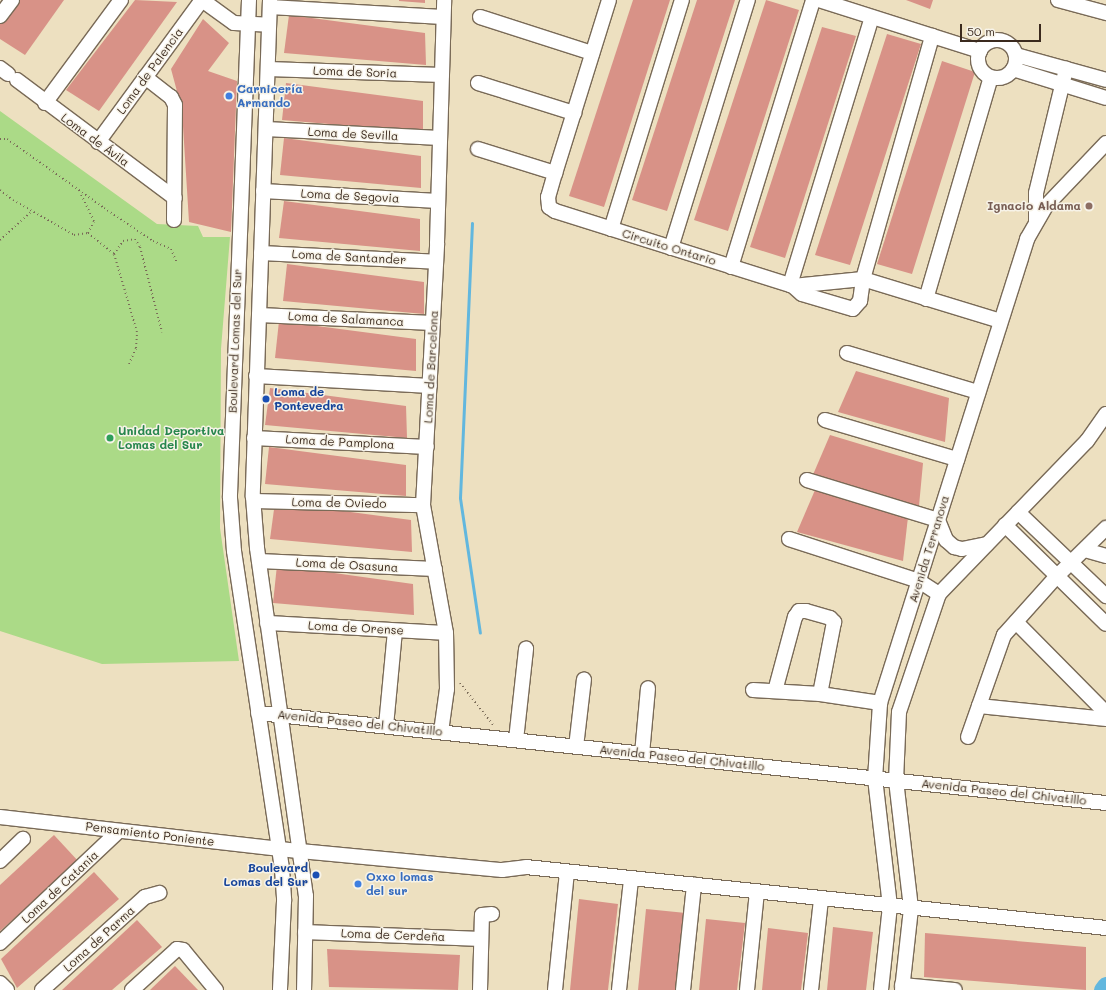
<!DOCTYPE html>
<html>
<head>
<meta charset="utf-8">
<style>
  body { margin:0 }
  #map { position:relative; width:1106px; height:990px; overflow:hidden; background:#ede0c0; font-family:Mali,sans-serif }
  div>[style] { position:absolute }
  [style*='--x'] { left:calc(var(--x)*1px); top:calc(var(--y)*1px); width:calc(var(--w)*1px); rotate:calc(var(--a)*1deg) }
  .green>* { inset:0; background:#abda87 }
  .stream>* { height:3px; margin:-1.5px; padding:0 1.5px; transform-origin:1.5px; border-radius:1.5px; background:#62b7de }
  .river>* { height:19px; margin:-9.5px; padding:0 9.5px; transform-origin:9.5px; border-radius:9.5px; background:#62b7de }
  .building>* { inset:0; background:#d89287 }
  .path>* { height:2px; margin-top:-1px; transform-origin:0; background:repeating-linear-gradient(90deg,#796a57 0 1px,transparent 0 4px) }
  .roads { filter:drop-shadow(1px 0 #796a57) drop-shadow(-1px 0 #796a57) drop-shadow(0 1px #796a57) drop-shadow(0 -1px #796a57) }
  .minor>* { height:14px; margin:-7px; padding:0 7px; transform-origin:7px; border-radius:7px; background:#fff }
  .minor>.ring { margin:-7px; padding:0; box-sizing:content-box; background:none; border:14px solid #fff; border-radius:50% }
  .dots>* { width:11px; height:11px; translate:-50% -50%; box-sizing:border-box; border:2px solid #f7f3e8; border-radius:50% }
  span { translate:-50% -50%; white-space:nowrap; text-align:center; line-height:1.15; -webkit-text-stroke:3px #f7f3e8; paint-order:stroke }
  .street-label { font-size:12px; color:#3b2a1e }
  .shop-label { font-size:12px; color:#366cbe; font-weight:700 }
  .left { translate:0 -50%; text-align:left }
  .education-label { font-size:12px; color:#785e54; font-weight:700 }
  .right { translate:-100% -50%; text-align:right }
  .transit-label { font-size:12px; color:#164399; font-weight:700 }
  .leisure-label { font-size:12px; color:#27864d; font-weight:700 }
  .scale { position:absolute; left:960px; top:24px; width:81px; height:18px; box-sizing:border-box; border:2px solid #3b2a1e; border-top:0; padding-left:5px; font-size:12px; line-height:14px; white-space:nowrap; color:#3b2a1e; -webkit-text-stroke:3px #f7f3e8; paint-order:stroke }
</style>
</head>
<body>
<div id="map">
  <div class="green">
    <i style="clip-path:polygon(0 111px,157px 224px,198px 226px,203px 237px,230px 237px,221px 349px,220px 528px,239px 661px,102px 664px,0 631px)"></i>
  </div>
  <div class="stream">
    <i style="--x:472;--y:223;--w:275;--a:92.5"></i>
    <i style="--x:460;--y:498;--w:136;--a:81.6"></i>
  </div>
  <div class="river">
    <i style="--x:1103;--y:990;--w:5;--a:-53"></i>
  </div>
  <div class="building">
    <i style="clip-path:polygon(18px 0,64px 0,25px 55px,0 39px,0 24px)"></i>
    <i style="clip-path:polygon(135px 0,177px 2px,99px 111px,66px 90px)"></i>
    <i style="clip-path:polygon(399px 0,425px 0,425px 3px,399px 1px)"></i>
    <i style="clip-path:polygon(633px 0,670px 0,604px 207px,569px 196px)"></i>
    <i style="clip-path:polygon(697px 0,735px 0,667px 211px,632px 200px)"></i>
    <i style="clip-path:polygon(766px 0,799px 10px,728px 231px,694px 220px)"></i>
    <i style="clip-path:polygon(906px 0,933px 0,930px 9px)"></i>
    <i style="clip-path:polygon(289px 15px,425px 33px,426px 65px,284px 53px)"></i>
    <i style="clip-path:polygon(203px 19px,229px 43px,208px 71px,237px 81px,231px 232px,189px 222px,182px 110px,171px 69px)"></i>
    <i style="clip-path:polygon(822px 27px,856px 36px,785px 258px,750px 247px)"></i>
    <i style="clip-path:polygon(887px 34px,921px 44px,850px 265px,815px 255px)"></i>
    <i style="clip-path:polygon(942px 61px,975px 72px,912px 274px,877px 264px)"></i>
    <i style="clip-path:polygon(286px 83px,423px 101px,423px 132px,282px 120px)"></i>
    <i style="clip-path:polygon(284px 138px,421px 156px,421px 188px,280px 175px)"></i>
    <i style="clip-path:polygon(284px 201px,420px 219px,420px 251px,279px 238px)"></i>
    <i style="clip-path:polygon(287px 264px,424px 282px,424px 314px,283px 301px)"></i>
    <i style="clip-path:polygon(279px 321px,416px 339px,416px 371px,275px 358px)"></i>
    <i style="clip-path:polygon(856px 371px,949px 398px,945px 442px,838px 412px)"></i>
    <i style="clip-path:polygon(270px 388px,406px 406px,407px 438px,265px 425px)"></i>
    <i style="clip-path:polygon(830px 435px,923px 463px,919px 506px,812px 477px)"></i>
    <i style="clip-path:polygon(269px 447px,406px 465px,406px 496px,265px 484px)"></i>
    <i style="clip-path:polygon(815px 490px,908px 517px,903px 561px,797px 532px)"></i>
    <i style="clip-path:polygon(275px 502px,411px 520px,412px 552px,270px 539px)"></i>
    <i style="clip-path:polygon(277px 565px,413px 584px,414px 615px,273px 603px)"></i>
    <i style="clip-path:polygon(54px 835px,79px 862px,0 931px,0 885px)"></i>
    <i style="clip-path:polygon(94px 872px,119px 899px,17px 988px,1px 959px)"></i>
    <i style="clip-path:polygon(579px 899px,618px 904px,608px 990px,570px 990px)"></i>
    <i style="clip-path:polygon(646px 909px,686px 913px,676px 990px,638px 990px)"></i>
    <i style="clip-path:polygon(706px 919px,745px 923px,737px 990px,699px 990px)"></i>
    <i style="clip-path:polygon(137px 920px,162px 947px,112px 990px,62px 990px)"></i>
    <i style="clip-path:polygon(833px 927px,873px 932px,866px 990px,827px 990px)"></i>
    <i style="clip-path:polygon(768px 928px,808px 933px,801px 990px,762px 990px)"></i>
    <i style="clip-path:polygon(925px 933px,1086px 947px,1086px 990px,924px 977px)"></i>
    <i style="clip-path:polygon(327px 949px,460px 955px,458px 990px,329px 987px)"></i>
    <i style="clip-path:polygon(175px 966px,198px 990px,150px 990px)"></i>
  </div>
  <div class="path">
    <i style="--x:0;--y:139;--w:7;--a:0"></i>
    <i style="--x:7;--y:139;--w:119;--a:35.4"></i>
    <i style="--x:104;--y:208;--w:59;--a:34"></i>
    <i style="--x:153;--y:241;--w:20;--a:24"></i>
    <i style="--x:171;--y:249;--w:15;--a:67"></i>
    <i style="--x:0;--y:190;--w:16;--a:38"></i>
    <i style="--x:13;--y:200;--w:70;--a:29.8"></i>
    <i style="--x:74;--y:235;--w:14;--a:-8"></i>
    <i style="--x:88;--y:233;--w:13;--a:-63"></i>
    <i style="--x:94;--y:221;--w:32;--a:-116"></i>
    <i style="--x:88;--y:233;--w:33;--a:39"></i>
    <i style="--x:0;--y:240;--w:43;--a:-42.2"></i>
    <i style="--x:129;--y:364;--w:17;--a:-66"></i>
    <i style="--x:136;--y:348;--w:16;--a:-86"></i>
    <i style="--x:137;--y:332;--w:81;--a:-106.4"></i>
    <i style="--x:114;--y:254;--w:16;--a:-55"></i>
    <i style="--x:123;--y:241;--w:12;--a:-9"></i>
    <i style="--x:135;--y:239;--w:9;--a:58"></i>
    <i style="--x:140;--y:247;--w:88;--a:75.5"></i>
    <i style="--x:460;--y:683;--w:55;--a:51.7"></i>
  </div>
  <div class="roads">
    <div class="minor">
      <i style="--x:202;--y:0;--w:39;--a:36"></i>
      <i style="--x:234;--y:23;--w:35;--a:3"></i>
      <i style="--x:249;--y:0;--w:498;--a:92.2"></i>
      <i style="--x:230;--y:498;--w:53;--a:85.7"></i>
      <i style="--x:234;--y:551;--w:322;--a:81.4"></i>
      <i style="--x:282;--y:869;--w:32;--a:86"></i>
      <i style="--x:284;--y:901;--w:89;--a:92.6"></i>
      <i style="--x:270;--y:0;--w:497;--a:92"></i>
      <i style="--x:253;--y:497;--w:51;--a:85.5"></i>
      <i style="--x:257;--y:548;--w:351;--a:82"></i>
      <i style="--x:306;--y:896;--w:94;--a:91.2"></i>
      <i style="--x:609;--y:0;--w:181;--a:107.3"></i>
      <i style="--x:555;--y:173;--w:25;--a:106"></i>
      <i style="--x:548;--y:197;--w:10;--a:84"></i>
      <i style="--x:549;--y:207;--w:7;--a:34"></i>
      <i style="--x:555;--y:211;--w:250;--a:17.5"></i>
      <i style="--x:793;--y:286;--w:70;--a:-5.7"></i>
      <i style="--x:863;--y:279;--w:143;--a:17"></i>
      <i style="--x:819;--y:0;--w:169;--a:17.6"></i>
      <i style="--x:1058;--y:0;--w:50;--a:15.2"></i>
      <i style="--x:270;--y:7;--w:173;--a:3.3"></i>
      <i style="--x:0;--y:16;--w:20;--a:-53"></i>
      <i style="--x:480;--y:17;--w:118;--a:17.8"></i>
      <i class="ring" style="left:978px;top:40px;width:24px;height:24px"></i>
      <i style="--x:1016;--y:55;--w:93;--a:15.5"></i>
      <i style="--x:0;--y:68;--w:10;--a:37"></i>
      <i style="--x:268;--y:69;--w:174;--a:2"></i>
      <i style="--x:1013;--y:69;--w:97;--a:17.3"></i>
      <i style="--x:145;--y:77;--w:33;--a:38"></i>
      <i style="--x:171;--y:97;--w:9;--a:63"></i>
      <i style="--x:175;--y:105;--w:115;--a:90.5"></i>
      <i style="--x:17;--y:80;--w:197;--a:36.8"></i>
      <i style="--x:478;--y:83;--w:101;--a:17.4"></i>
      <i style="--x:45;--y:103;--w:128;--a:-53.6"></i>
      <i style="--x:266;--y:129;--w:174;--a:3"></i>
      <i style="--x:98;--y:142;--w:176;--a:-53.8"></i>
      <i style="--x:478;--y:149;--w:81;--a:17.3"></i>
      <i style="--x:263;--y:191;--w:175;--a:3.3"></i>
      <i style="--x:1036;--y:221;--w:28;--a:-90"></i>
      <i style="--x:1036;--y:193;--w:128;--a:-76.4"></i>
      <i style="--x:611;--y:229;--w:240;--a:-72.8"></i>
      <i style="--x:671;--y:248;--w:260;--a:-72.8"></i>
      <i style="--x:261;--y:253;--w:175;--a:2.9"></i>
      <i style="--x:731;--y:267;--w:279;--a:-72.9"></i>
      <i style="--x:790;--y:285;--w:280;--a:-73"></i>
      <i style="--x:793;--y:286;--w:12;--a:42"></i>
      <i style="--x:802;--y:294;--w:53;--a:16.4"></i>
      <i style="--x:853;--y:309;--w:11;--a:-49"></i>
      <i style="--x:860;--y:301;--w:22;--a:-82"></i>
      <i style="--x:863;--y:279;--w:253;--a:-74.1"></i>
      <i style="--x:926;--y:299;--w:231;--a:-73.7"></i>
      <i style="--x:259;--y:315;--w:174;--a:2.6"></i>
      <i style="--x:847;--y:353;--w:137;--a:16.6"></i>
      <i style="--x:256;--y:376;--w:174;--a:3.3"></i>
      <i style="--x:825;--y:420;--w:138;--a:16.5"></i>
      <i style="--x:254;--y:438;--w:173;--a:3"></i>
      <i style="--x:807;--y:480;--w:137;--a:17"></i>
      <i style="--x:938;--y:520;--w:22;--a:68"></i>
      <i style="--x:946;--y:540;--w:11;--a:41"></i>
      <i style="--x:954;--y:547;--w:8;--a:14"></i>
      <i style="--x:962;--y:549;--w:25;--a:-11"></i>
      <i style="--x:254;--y:501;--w:169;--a:1.4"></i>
      <i style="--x:1018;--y:512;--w:122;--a:43.7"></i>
      <i style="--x:1005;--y:525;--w:141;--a:44.4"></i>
      <i style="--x:789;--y:539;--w:137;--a:17.9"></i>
      <i style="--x:919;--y:581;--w:24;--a:33"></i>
      <i style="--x:1085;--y:550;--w:22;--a:16"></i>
      <i style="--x:259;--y:561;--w:176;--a:2.6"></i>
      <i style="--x:1016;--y:622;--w:128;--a:45.3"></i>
      <i style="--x:267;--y:623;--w:179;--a:3.2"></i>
      <i style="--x:753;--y:690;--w:67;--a:3.4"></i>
      <i style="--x:820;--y:694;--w:61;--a:8.5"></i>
      <i style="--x:775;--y:691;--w:77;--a:-74.9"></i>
      <i style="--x:795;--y:617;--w:7;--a:-56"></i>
      <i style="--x:799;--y:611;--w:7;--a:0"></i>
      <i style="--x:806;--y:611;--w:25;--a:16"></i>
      <i style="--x:830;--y:618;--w:6;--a:45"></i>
      <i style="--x:834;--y:622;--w:73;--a:101"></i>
      <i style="--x:979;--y:706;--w:128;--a:5.8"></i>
      <i style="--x:258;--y:713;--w:853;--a:6.06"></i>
      <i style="--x:386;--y:726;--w:95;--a:-84.6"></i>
      <i style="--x:441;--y:732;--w:43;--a:-82.1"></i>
      <i style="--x:447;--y:689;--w:56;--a:-91"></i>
      <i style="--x:446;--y:633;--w:130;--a:-100.2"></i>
      <i style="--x:423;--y:505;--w:262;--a:-86.9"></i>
      <i style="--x:437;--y:243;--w:243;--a:-88.3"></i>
      <i style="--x:968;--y:737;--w:108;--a:-70.6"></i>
      <i style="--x:1004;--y:635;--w:79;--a:-48.1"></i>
      <i style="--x:1057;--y:576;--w:69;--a:-44.4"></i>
      <i style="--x:516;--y:740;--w:92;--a:-83.7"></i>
      <i style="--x:576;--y:747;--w:68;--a:-83.3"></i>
      <i style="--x:642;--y:754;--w:66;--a:-84.8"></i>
      <i style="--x:0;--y:817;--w:302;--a:6.5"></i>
      <i style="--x:300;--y:851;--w:203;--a:5.4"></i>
      <i style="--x:502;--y:870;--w:24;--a:-7"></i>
      <i style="--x:526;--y:867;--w:583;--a:6"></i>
      <i style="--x:0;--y:861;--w:32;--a:-44"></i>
      <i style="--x:305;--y:932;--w:176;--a:2.3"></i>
      <i style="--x:0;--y:943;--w:163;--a:-43.3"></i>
      <i style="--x:0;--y:983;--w:10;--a:45"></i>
      <i style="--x:902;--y:985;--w:53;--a:5.4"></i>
      <i style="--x:42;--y:990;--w:139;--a:-42.1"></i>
      <i style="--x:145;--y:897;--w:15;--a:-16"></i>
      <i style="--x:132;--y:990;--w:61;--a:-42.3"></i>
      <i style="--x:177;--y:949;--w:6;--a:9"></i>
      <i style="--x:183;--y:950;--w:52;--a:50.5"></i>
      <i style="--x:480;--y:990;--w:75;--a:-88.5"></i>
      <i style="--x:482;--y:915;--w:10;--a:-6"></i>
      <i style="--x:555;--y:990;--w:119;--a:-84.2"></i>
      <i style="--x:619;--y:990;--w:112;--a:-83.8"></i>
      <i style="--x:683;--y:990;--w:106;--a:-84"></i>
      <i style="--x:747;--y:990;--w:99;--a:-84.2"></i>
      <i style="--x:811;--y:990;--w:92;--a:-83.7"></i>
      <i style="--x:881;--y:990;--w:84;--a:-83.9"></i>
      <i style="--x:890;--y:906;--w:128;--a:-96.7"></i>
      <i style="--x:875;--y:779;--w:76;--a:-86.2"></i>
      <i style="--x:880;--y:703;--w:487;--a:-72.4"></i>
      <i style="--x:1027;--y:239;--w:38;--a:-60"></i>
      <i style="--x:1046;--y:206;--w:87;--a:-46.4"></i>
      <i style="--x:902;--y:990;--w:82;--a:-83.7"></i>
      <i style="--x:911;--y:908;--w:128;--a:-96.7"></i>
      <i style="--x:896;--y:781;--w:69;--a:-87.5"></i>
      <i style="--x:899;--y:712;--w:125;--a:-71.3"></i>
      <i style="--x:939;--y:594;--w:213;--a:-46"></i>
      <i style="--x:1087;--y:441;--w:33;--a:-55"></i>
    </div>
  </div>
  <div class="dots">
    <i style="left:229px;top:96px;background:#3f7fe0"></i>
    <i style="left:1089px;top:206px;background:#8d6e63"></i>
    <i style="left:266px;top:399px;background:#1a4fb4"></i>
    <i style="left:110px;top:438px;background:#2e9e5b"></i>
    <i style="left:316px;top:875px;background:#1a4fb4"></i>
    <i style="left:358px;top:884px;background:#3f7fe0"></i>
  </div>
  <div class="street-label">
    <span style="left:150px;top:71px;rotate:-54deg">Loma de Palencia</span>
    <span style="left:355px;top:72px;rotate:2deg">Loma de Soria</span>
    <span style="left:353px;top:134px;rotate:3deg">Loma de Sevilla</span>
    <span style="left:95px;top:140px;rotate:36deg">Loma de Ávila</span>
    <span style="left:350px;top:196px;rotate:3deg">Loma de Segovia</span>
    <span style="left:669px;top:247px;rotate:17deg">Circuito Ontario</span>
    <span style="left:349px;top:257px;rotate:3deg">Loma de Santander</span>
    <span style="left:346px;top:319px;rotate:3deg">Loma de Salamanca</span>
    <span style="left:235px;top:341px;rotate:-88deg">Boulevard Lomas del Sur</span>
    <span style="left:431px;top:367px;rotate:-87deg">Loma de Barcelona</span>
    <span style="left:340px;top:442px;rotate:3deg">Loma de Pamplona</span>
    <span style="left:339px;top:503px;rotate:1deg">Loma de Oviedo</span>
    <span style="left:929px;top:549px;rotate:-73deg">Avenida Terranova</span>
    <span style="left:347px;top:565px;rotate:3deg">Loma de Osasuna</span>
    <span style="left:356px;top:628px;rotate:3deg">Loma de Orense</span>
    <span style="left:360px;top:723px;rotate:6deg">Avenida Paseo del Chivatillo</span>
    <span style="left:682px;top:758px;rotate:6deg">Avenida Paseo del Chivatillo</span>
    <span style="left:1004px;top:792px;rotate:6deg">Avenida Paseo del Chivatillo</span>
    <span style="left:150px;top:834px;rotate:7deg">Pensamiento Poniente</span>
    <span style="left:60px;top:887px;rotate:-43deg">Loma de Catania</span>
    <span style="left:393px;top:935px;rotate:2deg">Loma de Cerdeña</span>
    <span style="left:99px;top:939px;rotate:-42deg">Loma de Parma</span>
  </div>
  <div class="shop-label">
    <span class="left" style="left:237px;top:96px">Carnicería<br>Armando</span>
    <span class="left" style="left:366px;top:884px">Oxxo lomas<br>del sur</span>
  </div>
  <div class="education-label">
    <span class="right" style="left:1081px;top:206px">Ignacio Aldama</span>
  </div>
  <div class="transit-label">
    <span class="left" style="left:274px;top:399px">Loma de<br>Pontevedra</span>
    <span class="right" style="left:308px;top:875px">Boulevard<br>Lomas del Sur</span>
  </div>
  <div class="leisure-label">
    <span class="left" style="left:118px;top:438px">Unidad Deportiva<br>Lomas del Sur</span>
  </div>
  <div class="scale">50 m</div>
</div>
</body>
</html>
